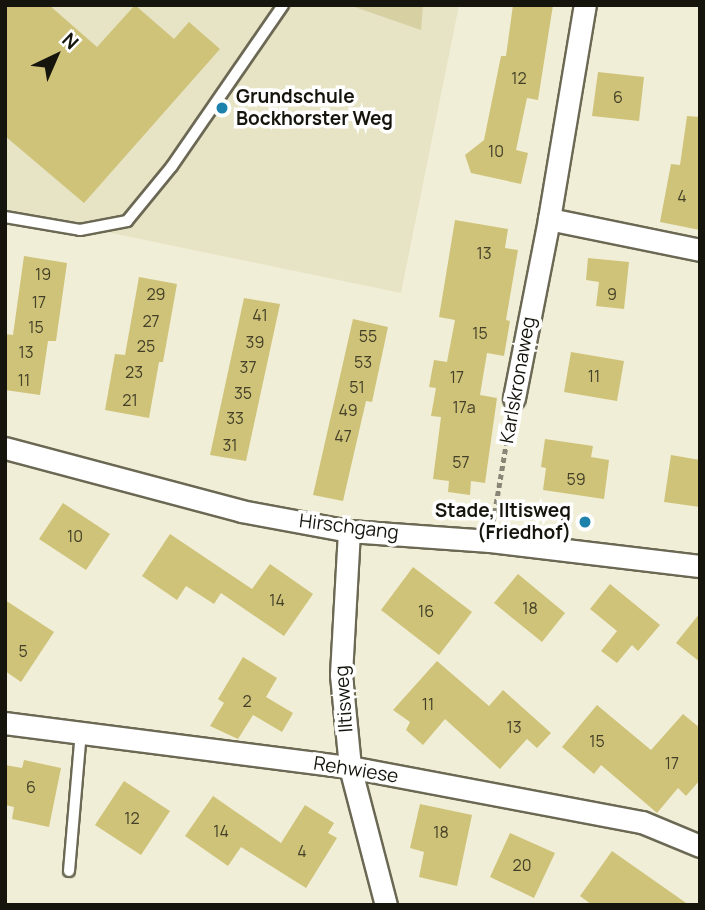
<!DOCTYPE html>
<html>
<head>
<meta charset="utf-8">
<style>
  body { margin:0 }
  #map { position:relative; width:705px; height:910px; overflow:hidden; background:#f1eed7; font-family:Manrope,sans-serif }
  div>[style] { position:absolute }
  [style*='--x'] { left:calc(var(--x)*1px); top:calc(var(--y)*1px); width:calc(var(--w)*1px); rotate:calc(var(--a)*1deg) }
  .built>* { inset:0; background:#e7e3c5 }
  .green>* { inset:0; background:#d7d0a2 }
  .building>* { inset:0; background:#cfc379 }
  .path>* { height:4.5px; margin-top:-2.25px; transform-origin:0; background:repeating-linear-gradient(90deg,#888676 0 5px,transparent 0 8.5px) }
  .roads { filter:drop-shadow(2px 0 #6b6854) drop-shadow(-2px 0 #6b6854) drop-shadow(0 2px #6b6854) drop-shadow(0 -2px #6b6854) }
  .service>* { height:10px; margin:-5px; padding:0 5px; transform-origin:5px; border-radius:5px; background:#fff }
  .minor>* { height:21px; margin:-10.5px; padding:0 10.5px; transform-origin:10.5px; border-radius:10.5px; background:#fff }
  .dots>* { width:19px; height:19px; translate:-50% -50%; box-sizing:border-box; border:4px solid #fff; border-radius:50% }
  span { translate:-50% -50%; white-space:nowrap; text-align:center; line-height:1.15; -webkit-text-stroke:7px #fff; paint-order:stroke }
  .number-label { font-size:16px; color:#444028 }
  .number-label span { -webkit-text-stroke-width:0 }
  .poi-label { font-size:19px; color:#16150d; font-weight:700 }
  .left { translate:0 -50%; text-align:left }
  .right { translate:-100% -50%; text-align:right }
  .street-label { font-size:19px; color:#16150d }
  .frame { position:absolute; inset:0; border:7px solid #16150d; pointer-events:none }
  .north { position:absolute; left:21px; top:21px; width:70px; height:70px; -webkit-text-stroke:5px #fff; paint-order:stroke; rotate:44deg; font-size:19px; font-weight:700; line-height:28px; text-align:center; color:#16150d }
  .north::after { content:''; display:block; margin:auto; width:24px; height:32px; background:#16150d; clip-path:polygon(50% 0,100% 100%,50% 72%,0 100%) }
</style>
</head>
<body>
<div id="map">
  <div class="built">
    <i style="clip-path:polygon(5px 5px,459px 5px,401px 293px,5px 211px)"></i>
  </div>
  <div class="green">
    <i style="clip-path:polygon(349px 5px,423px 5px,421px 30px)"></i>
  </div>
  <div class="building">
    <i style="clip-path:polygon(5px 5px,49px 5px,97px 47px,135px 5px,174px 39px,189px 22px,220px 49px,84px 203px,5px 136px)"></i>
    <i style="clip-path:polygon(513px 5px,553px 5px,538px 100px,527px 98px,516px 150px,528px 153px,521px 184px,471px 173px,465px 155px,484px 140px,501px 56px,506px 56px)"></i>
    <i style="clip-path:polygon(598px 72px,644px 77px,639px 121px,592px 116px)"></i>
    <i style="clip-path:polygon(687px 116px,700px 117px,700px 230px,660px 222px,671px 164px,680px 165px)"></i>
    <i style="clip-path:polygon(455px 220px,508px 229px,505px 248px,518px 250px,506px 320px,510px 321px,504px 356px,487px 353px,480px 395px,497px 398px,485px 483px,471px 481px,470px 495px,448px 492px,449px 481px,433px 479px,441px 417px,431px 416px,436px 388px,429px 387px,434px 360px,447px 362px,455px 320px,439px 317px)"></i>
    <i style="clip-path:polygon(24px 256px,67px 263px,56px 341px,48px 341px,40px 395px,5px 390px,5px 334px,13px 335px)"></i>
    <i style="clip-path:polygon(588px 258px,629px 262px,624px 309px,596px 306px,599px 282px,586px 280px)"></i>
    <i style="clip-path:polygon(139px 277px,177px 284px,163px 362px,159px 362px,149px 418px,105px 410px,115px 354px,125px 355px)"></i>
    <i style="clip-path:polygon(244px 298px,280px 304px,246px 461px,210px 455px)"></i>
    <i style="clip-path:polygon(353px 319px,388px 327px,372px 402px,366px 401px,343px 501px,313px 495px)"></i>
    <i style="clip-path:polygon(571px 352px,624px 361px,617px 401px,564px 392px)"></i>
    <i style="clip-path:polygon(545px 439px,593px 446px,591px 457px,609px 460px,604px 499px,543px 490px,546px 468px,541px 467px)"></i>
    <i style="clip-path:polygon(671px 455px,700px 460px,700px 507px,664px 502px)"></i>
    <i style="clip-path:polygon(63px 503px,110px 534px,86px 570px,39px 539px)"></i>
    <i style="clip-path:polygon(170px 534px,252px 589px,270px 564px,313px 594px,284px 636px,221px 593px,214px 604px,186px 586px,177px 600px,142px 576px)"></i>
    <i style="clip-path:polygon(413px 567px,472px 612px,439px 655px,381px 610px)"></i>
    <i style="clip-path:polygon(518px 574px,565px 613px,542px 642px,494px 603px)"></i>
    <i style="clip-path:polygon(610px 584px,660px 625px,638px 651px,632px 645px,617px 663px,601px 651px,617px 631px,590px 609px)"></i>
    <i style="clip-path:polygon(5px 600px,54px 632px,21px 682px,5px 671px)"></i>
    <i style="clip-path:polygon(700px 613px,700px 662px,676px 643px)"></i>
    <i style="clip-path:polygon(243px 657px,277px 678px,266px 697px,293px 713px,282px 732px,253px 715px,238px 739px,210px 726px,224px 703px,218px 699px)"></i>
    <i style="clip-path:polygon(437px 661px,489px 706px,503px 690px,551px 733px,537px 748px,527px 739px,500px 769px,445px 719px,423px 745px,406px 730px,410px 722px,393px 710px)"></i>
    <i style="clip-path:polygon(597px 705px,651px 750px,683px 714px,700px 728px,700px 780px,686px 796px,678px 788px,657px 813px,601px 765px,594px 774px,562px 747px)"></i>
    <i style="clip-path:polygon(24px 760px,61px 768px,49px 827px,12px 819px,14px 807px,5px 805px,5px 765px,22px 768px)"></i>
    <i style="clip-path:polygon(124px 781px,170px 811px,141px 855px,95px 825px)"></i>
    <i style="clip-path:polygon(213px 796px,281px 843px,305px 805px,334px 823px,328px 833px,337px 838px,306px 888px,241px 847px,228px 866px,185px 836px)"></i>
    <i style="clip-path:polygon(420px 804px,472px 815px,457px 886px,419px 877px,424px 852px,410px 848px)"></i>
    <i style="clip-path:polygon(510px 833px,555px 853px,534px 898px,490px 877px)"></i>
    <i style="clip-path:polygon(612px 851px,689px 905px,592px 905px,580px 896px)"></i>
  </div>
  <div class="path">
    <i style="--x:493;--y:521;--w:102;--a:-80.4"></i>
  </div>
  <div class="roads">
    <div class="service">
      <i style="--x:5;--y:217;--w:76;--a:9.8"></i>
      <i style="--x:80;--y:230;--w:48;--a:-10.8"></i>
      <i style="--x:127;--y:221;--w:71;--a:-50.7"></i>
      <i style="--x:172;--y:166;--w:196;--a:-55.4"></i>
      <i style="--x:69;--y:871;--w:140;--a:-85.1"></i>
    </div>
    <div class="minor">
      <i style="--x:549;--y:219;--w:154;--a:11.6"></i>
      <i style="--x:514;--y:398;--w:182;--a:-78.9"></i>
      <i style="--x:549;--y:219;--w:217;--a:-80.5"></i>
      <i style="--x:5;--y:448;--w:244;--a:14.9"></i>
      <i style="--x:241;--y:511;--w:110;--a:10.5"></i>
      <i style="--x:349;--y:531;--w:141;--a:4.1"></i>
      <i style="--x:490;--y:541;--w:211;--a:6.8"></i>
      <i style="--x:349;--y:531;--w:144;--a:93.2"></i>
      <i style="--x:341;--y:675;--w:92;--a:84.4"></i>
      <i style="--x:350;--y:767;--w:143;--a:75.4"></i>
      <i style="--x:5;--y:723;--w:348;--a:7.3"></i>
      <i style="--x:350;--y:767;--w:297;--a:10.7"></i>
      <i style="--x:642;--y:822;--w:63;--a:22.5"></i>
    </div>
  </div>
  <div class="dots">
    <i style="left:222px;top:108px;background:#1c82ac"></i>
    <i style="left:585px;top:522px;background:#1c82ac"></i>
  </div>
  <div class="number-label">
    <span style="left:519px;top:78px">12</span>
    <span style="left:618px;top:97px">6</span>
    <span style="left:496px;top:151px">10</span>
    <span style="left:682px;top:196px">4</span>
    <span style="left:484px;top:253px">13</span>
    <span style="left:43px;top:274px">19</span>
    <span style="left:156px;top:294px">29</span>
    <span style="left:612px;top:294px">9</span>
    <span style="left:39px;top:302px">17</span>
    <span style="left:260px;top:315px">41</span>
    <span style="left:151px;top:321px">27</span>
    <span style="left:36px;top:327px">15</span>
    <span style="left:480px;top:333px">15</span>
    <span style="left:368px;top:336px">55</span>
    <span style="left:255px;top:342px">39</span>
    <span style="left:146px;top:346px">25</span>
    <span style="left:26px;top:352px">13</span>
    <span style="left:363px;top:362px">53</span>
    <span style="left:248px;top:367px">37</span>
    <span style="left:134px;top:372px">23</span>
    <span style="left:594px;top:376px">11</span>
    <span style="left:457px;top:377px">17</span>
    <span style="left:24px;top:380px">11</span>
    <span style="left:357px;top:387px">51</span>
    <span style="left:243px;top:393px">35</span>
    <span style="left:130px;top:400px">21</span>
    <span style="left:464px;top:407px">17a</span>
    <span style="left:348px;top:410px">49</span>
    <span style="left:235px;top:418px">33</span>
    <span style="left:343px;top:436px">47</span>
    <span style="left:230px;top:445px">31</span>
    <span style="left:461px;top:462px">57</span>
    <span style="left:576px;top:479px">59</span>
    <span style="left:75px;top:536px">10</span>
    <span style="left:277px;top:600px">14</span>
    <span style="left:530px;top:608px">18</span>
    <span style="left:426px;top:611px">16</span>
    <span style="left:23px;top:651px">5</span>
    <span style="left:247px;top:701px">2</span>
    <span style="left:428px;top:704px">11</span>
    <span style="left:514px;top:727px">13</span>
    <span style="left:597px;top:741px">15</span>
    <span style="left:672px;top:763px">17</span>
    <span style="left:31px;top:787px">6</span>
    <span style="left:132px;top:818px">12</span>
    <span style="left:221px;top:831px">14</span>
    <span style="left:441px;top:832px">18</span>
    <span style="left:302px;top:851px">4</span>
    <span style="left:522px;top:865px">20</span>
  </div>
  <div class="poi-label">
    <span class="left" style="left:236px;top:108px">Grundschule<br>Bockhorster Weg</span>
    <span class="right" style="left:571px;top:522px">Stade, Iltisweg<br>(Friedhof)</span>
  </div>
  <div class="street-label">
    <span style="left:518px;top:380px;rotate:-80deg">Karlskronaweg</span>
    <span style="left:349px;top:527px;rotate:7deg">Hirschgang</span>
    <span style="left:344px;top:699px;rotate:-94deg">Iltisweg</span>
    <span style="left:356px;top:770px;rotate:9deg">Rehwiese</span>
  </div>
  <div class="frame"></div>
  <div class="north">N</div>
</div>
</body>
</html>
